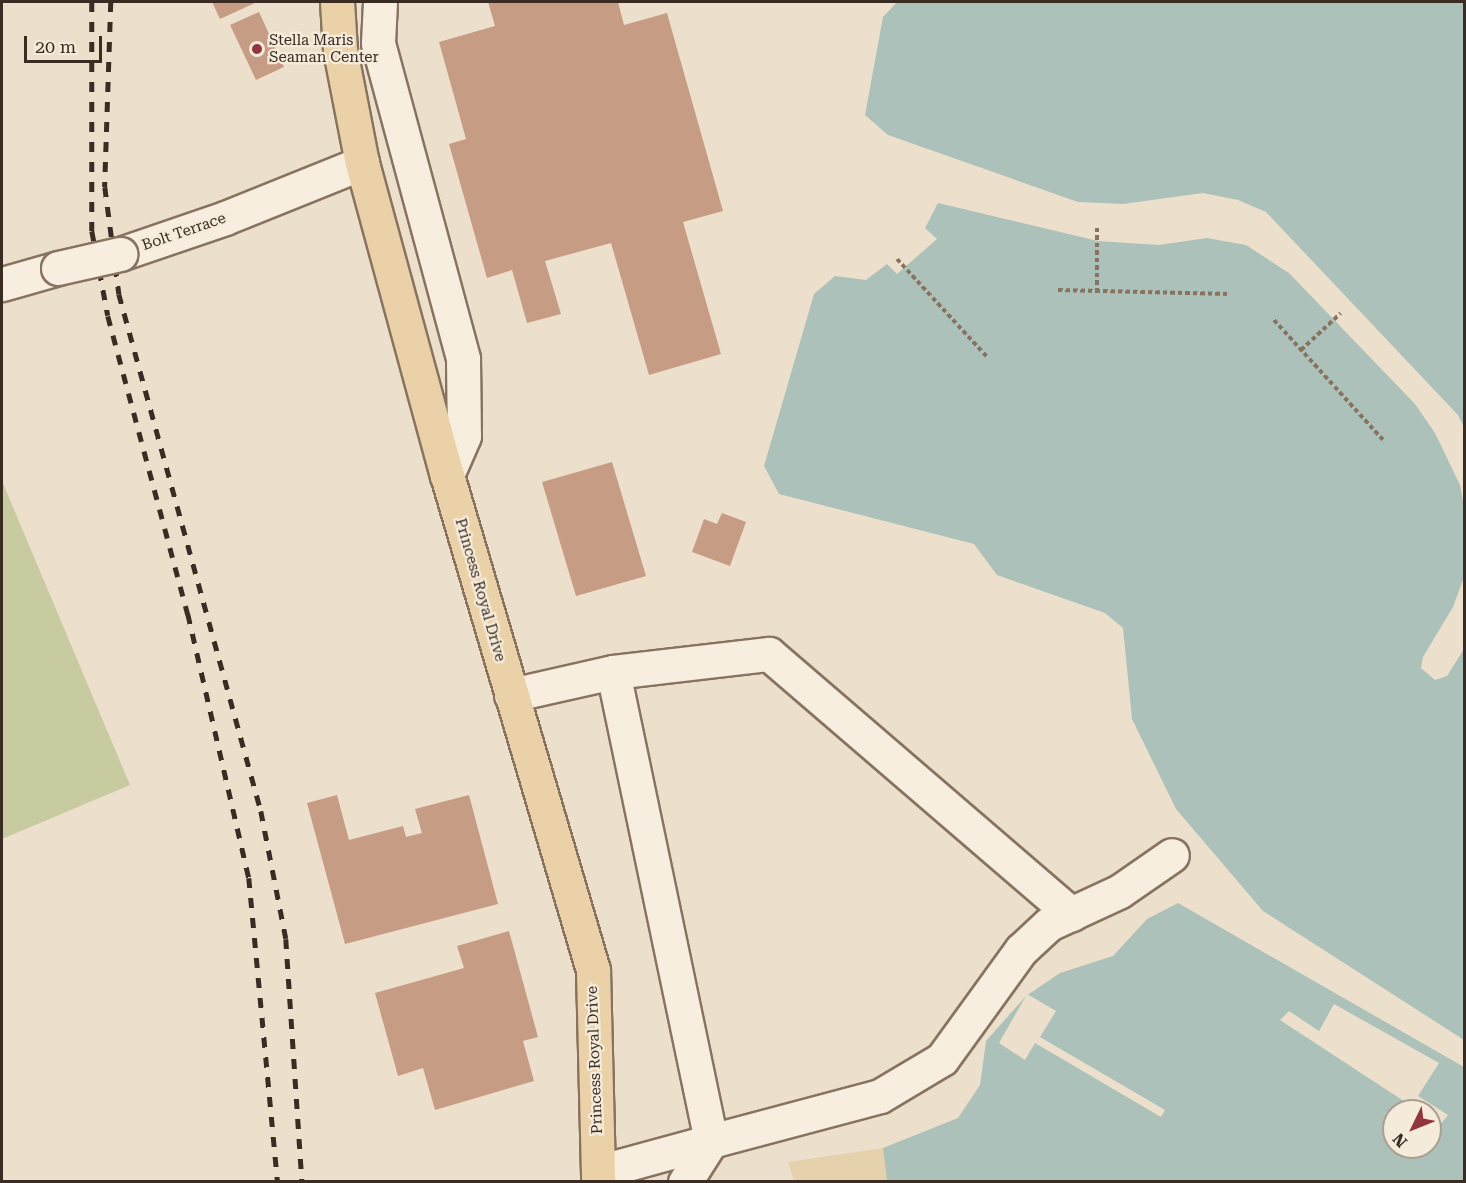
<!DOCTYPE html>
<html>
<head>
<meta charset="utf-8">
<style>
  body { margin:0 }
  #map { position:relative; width:1466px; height:1183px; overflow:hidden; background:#ece0cc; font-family:"Roboto Serif",serif }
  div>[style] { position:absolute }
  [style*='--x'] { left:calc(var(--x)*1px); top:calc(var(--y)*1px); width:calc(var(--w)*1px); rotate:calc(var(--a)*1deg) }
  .green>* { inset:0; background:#c8caa0 }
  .sand>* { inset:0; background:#e5d2ac }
  .water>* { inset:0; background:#abc1b9 }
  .pier>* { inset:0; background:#ece0cc }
  .building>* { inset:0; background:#c79c85 }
  .path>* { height:4px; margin-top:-2px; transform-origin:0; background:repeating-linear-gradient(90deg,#887361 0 4.5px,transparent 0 7.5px) }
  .roads { filter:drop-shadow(2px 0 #887361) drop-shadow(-2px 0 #887361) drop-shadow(0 2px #887361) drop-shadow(0 -2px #887361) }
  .minor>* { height:33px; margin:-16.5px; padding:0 16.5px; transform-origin:16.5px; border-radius:16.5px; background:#f7eedf }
  .major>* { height:33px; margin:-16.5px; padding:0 16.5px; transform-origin:16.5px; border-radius:16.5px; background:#ebd1a8 }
  .rail>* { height:4.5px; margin-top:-2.25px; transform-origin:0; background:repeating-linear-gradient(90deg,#3a2c23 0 10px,transparent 0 20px) }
  .bridges { filter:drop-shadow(2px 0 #887361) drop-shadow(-2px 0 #887361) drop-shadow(0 2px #887361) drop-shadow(0 -2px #887361) }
  .minor-bridge>* { height:33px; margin:-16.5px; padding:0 16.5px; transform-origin:16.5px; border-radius:16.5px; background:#f7eedf }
  .dots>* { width:16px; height:16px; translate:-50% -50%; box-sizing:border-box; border:3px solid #f4ebdb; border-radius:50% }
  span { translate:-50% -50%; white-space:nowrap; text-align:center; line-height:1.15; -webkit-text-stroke:4.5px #f4ebdb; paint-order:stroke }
  .poi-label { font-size:15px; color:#3a2c23 }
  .left { translate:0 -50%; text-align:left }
  .street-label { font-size:15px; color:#3a2c23 }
  .frame { position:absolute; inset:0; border:3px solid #3a2c23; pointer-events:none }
  .north { position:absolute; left:1382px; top:1099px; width:60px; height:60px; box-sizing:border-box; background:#f4ebdb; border:2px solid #aa9f91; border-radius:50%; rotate:227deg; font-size:16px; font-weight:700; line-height:24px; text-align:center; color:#3a2c23 }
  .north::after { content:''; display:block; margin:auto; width:21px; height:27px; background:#93353c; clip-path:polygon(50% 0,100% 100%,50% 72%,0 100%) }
  .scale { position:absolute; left:24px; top:36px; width:78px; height:27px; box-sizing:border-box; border:3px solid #3a2c23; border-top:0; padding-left:8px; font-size:18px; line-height:21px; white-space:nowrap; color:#3a2c23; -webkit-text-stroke:4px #f4ebdb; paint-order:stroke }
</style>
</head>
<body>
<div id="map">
  <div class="green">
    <i style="clip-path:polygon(2px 481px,130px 785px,2px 839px)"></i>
  </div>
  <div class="sand">
    <i style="clip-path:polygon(883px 1148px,887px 1181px,794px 1181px,788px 1162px)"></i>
  </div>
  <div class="water">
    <i style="clip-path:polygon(897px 2px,1464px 2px,1464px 427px,1458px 415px,1266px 212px,1238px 200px,1203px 193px,1123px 204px,1078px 202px,888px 135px,865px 115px,883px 17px)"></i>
    <i style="clip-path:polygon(938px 203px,1098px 241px,1159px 245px,1207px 238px,1246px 245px,1289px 273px,1415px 404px,1435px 433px,1460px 485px,1464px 506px,1464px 577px,1453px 607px,1423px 657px,1421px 668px,1435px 680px,1447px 676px,1464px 649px,1464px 1040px,1263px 911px,1176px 809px,1132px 719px,1123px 628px,1105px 613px,997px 575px,974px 544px,779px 494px,764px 466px,814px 294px,835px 276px,866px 280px,887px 264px,897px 274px,937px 239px,925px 228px)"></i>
    <i style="clip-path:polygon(evenodd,1178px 903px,1464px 1067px,1464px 1181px,887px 1181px,883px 1148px,958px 1118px,980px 1085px,986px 1041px,1026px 996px,1060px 973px,1113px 956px,1147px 919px,1178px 903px,1394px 1111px,1430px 1111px,1430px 1147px,1394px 1147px,1394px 1111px)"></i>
  </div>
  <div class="pier">
    <i style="clip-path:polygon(1027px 994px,1056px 1011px,1040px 1037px,1165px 1110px,1161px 1117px,1035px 1043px,1025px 1060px,999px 1043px)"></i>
    <i style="clip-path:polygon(1334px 1004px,1439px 1063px,1418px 1096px,1448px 1115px,1440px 1125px,1430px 1118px,1430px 1111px,1419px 1111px,1280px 1020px,1289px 1011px,1319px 1031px)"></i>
  </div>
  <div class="building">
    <i style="clip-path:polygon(212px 2px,257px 2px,220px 19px)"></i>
    <i style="clip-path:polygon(488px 2px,618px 2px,624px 25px,667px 13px,723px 211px,683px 222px,721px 354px,649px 375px,611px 243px,545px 261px,561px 314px,527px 323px,512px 270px,487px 278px,449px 144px,466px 139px,439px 42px,495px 26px)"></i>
    <i style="clip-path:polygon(259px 12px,284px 67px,256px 80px,230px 25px)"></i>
    <i style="clip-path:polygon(612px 462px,646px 576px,576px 596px,542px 482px)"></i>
    <i style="clip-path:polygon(722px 513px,746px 522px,730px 566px,692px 552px,704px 519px,717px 524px)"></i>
    <i style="clip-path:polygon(337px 795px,349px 840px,403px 826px,406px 837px,422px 833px,415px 809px,469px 795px,498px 904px,345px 944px,307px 803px)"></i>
    <i style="clip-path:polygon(509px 931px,538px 1037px,523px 1041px,534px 1081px,435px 1110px,423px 1068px,398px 1076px,375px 993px,464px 968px,457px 946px)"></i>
  </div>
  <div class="path">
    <i style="--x:1097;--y:228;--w:63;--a:90"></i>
    <i style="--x:897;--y:259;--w:133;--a:47.4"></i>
    <i style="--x:1058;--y:290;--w:172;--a:1.3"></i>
    <i style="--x:1274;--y:320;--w:165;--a:47.7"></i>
    <i style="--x:1301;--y:350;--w:54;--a:-42.8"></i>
  </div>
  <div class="roads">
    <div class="minor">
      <i style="--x:380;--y:2;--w:41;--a:92.8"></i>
      <i style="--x:378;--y:43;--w:327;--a:74.9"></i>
      <i style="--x:463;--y:359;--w:77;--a:89.3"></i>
      <i style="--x:464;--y:436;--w:43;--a:113.6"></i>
      <i style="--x:120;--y:254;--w:111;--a:-18.9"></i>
      <i style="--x:225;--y:218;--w:148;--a:-21.9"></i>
      <i style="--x:2;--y:284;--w:58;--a:-15.9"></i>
      <i style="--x:511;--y:695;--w:105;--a:-12.7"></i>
      <i style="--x:613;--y:672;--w:157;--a:-6.6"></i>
      <i style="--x:769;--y:654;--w:399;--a:40.7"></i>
      <i style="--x:598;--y:1172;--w:117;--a:-15.3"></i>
      <i style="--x:711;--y:1141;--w:479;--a:-101.8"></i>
      <i style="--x:685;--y:1182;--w:49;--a:-57.6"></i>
      <i style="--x:711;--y:1141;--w:175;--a:-14.9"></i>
      <i style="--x:880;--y:1096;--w:72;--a:-30.8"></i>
      <i style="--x:942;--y:1059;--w:135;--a:-54.1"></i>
      <i style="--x:1021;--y:950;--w:38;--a:-43"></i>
      <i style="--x:1049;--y:924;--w:78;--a:-24.9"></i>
      <i style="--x:1120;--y:891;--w:63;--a:-34.7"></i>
    </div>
    <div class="major">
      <i style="--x:337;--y:2;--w:48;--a:86.4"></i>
      <i style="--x:340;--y:50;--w:115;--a:79"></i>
      <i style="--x:362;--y:163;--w:323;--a:74.8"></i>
      <i style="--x:447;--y:475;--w:516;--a:73.57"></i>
      <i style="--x:593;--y:970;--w:212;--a:88.6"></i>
    </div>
  </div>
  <div class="rail">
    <i style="--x:92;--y:2;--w:229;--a:90"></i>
    <i style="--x:92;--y:231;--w:86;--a:79.3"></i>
    <i style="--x:108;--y:316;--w:309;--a:75"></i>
    <i style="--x:188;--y:614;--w:271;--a:77"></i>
    <i style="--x:249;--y:878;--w:305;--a:84.6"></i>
    <i style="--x:111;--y:2;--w:185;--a:91.9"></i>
    <i style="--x:105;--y:187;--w:108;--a:82.5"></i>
    <i style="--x:119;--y:294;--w:536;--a:74.64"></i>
    <i style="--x:261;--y:811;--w:130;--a:78.9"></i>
    <i style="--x:286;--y:939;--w:244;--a:86.2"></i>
  </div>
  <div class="bridges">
    <div class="minor-bridge">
      <i style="--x:58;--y:268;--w:64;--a:-12.7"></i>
    </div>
  </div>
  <div class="dots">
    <i style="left:257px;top:49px;background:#93353c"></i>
  </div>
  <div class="poi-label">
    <span class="left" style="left:269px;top:49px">Stella Maris<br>Seaman Center</span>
  </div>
  <div class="street-label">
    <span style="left:184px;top:232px;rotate:-19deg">Bolt Terrace</span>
    <span style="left:480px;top:590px;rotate:74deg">Princess Royal Drive</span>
    <span style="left:595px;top:1060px;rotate:-92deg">Princess Royal Drive</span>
  </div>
  <div class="frame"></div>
  <div class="north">N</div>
  <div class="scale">20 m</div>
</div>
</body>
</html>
